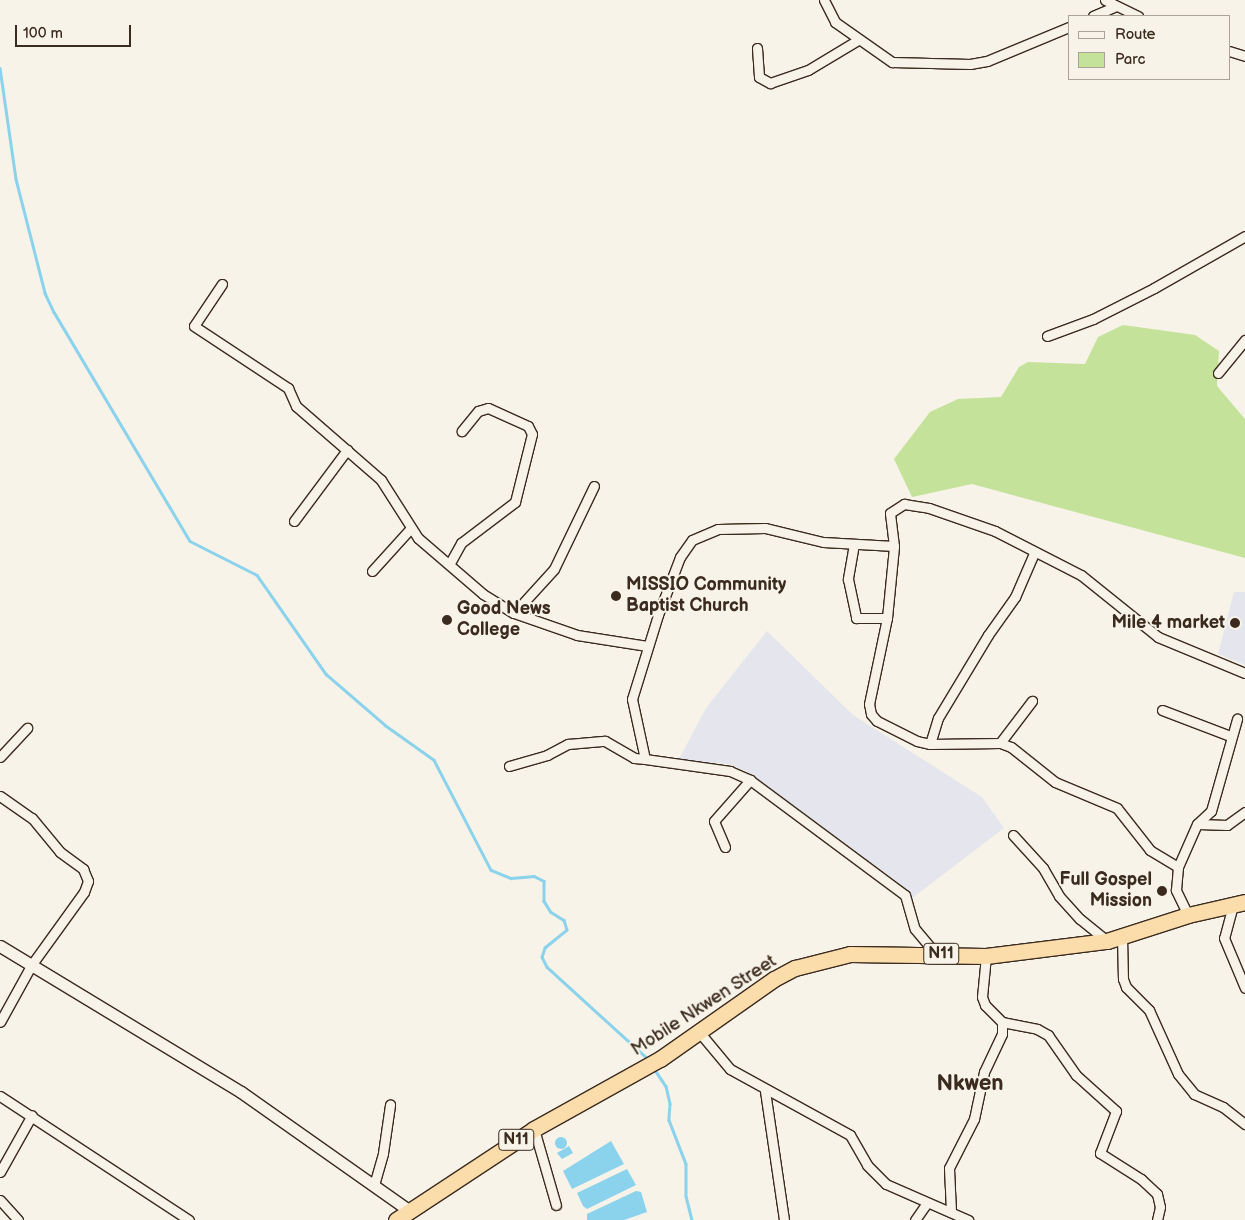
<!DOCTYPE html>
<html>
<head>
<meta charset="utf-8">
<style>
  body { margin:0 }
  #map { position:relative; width:1245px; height:1220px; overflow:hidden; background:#f7f3e8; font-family:"Balsamiq Sans",sans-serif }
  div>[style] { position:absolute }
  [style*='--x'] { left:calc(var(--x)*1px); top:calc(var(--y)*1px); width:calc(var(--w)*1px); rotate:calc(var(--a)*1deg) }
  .built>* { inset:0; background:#e5e6ed }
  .green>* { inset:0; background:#c5e29a }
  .water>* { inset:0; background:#8bd2ec }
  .round { border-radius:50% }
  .stream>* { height:2.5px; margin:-1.25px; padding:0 1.25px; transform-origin:1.25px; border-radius:1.25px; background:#8bd2ec }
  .roads { filter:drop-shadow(1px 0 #3b2a1e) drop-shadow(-1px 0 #3b2a1e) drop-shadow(0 1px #3b2a1e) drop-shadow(0 -1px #3b2a1e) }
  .minor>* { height:9px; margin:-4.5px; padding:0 4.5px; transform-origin:4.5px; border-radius:4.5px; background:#f7f3e8 }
  .tertiary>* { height:11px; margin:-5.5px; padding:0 5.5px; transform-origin:5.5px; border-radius:5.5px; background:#f7f3e8 }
  .trunk>* { height:15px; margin:-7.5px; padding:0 7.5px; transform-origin:7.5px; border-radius:7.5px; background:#faddab }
  .dots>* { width:14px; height:14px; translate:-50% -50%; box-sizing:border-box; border:2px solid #f7f3e8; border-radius:50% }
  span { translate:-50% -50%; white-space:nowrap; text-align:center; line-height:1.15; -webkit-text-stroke:4px #f7f3e8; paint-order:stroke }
  .shield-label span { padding:1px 4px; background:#f7f3e8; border:1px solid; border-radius:4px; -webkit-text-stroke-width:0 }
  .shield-label { font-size:16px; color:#3b2a1e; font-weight:700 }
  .poi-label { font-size:18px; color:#3b2a1e; font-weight:700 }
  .left { translate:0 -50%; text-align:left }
  .right { translate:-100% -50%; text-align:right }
  .street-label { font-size:18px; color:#3b2a1e }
  .district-label { font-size:22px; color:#3b2a1e; font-weight:700 }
  .legend { position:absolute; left:1068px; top:15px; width:162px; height:65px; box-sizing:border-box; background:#f7f3e8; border:1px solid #aca397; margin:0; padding:6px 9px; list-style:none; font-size:15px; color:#3b2a1e }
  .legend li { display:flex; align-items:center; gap:10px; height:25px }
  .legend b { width:25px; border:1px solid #aca397 }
  .scale { position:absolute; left:15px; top:25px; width:116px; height:22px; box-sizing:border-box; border:2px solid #3b2a1e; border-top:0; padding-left:6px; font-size:15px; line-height:18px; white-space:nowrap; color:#3b2a1e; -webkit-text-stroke:4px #f7f3e8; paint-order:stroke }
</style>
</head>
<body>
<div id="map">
  <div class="built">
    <i style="clip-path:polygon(1234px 592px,1245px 592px,1245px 665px,1218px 654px)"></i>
    <i style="clip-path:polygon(767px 631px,853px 715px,982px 797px,1004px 828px,911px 899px,899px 883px,746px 771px,729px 764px,678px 761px,706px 708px)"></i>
  </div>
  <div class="green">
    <i style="clip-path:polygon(1123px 325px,1195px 335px,1219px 351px,1217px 386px,1245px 419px,1245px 558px,972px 484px,912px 497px,894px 459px,930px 412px,958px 399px,1001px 397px,1019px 367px,1028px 362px,1085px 364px,1098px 337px)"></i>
  </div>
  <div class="water">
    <i class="round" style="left:555px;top:1137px;width:12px;height:12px"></i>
    <i style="clip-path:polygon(611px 1141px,624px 1164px,572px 1189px,563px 1171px)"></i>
    <i style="clip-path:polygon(569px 1146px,573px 1153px,562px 1159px,557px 1153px)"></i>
    <i style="clip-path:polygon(627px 1169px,636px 1185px,587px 1209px,583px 1206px,577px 1193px)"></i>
    <i style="clip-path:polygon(636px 1191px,641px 1192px,647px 1212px,624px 1220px,587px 1220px,587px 1214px)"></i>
  </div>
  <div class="stream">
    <i style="--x:0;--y:68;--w:112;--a:81.8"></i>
    <i style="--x:16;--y:179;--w:118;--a:75.7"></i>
    <i style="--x:45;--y:293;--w:21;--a:65"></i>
    <i style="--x:54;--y:312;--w:266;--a:59.3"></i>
    <i style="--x:190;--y:541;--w:75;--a:26.9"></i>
    <i style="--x:257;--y:575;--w:121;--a:55.1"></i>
    <i style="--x:326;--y:674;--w:78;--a:40.8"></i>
    <i style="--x:385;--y:725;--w:60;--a:35.5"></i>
    <i style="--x:434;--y:760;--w:124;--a:62.6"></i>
    <i style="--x:491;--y:870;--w:22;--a:22"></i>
    <i style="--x:511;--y:878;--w:23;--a:-5"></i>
    <i style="--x:534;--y:876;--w:11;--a:27"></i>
    <i style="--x:544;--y:881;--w:20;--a:90"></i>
    <i style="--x:544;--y:901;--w:13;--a:58"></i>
    <i style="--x:551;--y:912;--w:15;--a:32"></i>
    <i style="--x:564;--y:920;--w:10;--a:73"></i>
    <i style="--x:567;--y:930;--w:28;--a:141"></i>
    <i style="--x:545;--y:948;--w:9;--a:108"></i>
    <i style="--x:542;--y:957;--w:11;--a:63"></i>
    <i style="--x:547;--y:967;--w:137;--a:42.3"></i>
    <i style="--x:653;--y:1067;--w:23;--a:56"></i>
    <i style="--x:666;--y:1086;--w:18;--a:77"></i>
    <i style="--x:670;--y:1104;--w:16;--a:94"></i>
    <i style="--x:669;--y:1120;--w:47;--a:68.9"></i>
    <i style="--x:686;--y:1164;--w:32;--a:90"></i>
    <i style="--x:686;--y:1196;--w:25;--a:76"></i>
  </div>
  <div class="roads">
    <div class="minor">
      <i style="--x:824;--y:0;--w:25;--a:63"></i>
      <i style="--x:835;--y:22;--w:70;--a:35.1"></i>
      <i style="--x:892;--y:62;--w:78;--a:1.5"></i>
      <i style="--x:970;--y:64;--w:17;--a:-10"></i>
      <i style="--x:987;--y:61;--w:89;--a:-22.5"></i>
      <i style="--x:1105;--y:0;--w:37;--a:26"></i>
      <i style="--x:1093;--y:16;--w:25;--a:-23"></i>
      <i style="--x:757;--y:48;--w:29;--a:86"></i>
      <i style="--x:759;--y:77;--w:13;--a:29"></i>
      <i style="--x:770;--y:83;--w:40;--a:-18.9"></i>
      <i style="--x:808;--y:70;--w:58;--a:-31"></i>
      <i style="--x:1229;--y:51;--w:17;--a:17"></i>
      <i style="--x:222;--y:284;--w:50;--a:123.7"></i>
      <i style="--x:194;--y:326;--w:113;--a:33.4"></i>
      <i style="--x:288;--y:388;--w:20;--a:66"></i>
      <i style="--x:296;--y:406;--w:113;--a:41"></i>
      <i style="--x:381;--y:480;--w:69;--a:57.5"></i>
      <i style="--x:418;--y:538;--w:86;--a:40.7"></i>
      <i style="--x:483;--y:594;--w:36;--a:32"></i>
      <i style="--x:514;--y:613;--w:67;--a:19.2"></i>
      <i style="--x:577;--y:635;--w:71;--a:8.9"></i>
      <i style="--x:1047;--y:336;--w:49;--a:-20.3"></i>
      <i style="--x:1093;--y:319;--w:68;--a:-26.9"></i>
      <i style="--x:1154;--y:288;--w:105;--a:-29.7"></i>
      <i style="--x:1218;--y:373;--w:43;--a:-50.7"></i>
      <i style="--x:294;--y:521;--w:89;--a:-53.3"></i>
      <i style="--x:854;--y:544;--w:36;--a:100"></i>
      <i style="--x:848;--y:579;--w:40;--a:78"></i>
      <i style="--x:856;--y:618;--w:31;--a:0"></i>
      <i style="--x:894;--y:546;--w:71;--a:-176.8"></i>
      <i style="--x:823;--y:542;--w:60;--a:-166.4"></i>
      <i style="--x:765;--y:528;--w:47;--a:178.8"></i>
      <i style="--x:718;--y:529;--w:28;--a:157"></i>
      <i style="--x:692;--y:540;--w:21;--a:125"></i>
      <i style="--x:680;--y:557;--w:62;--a:110.8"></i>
      <i style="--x:658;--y:615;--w:88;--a:107.2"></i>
      <i style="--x:632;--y:699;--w:61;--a:77.8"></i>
      <i style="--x:645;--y:759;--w:86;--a:8"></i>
      <i style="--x:730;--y:771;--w:22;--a:24"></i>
      <i style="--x:750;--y:780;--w:193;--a:36.6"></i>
      <i style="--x:905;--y:895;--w:35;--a:74"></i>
      <i style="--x:915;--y:929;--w:31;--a:50"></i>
      <i style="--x:450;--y:563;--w:23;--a:-61"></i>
      <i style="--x:461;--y:543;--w:68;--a:-37.2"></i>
      <i style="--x:515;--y:502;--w:70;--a:-76"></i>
      <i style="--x:532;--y:434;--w:9;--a:-117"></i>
      <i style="--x:528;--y:426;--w:44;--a:-155.8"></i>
      <i style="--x:488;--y:408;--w:10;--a:163"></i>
      <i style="--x:478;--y:411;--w:26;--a:129"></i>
      <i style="--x:372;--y:571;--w:58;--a:-47.8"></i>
      <i style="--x:514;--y:613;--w:59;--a:-47.7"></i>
      <i style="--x:554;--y:569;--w:92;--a:-64.3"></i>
      <i style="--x:1162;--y:710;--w:73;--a:20.9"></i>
      <i style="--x:1000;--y:743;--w:53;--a:-52.7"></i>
      <i style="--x:930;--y:744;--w:27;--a:-73"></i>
      <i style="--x:938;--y:718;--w:97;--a:-58.9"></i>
      <i style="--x:988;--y:635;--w:47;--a:-54.6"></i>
      <i style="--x:1015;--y:597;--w:48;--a:-66.6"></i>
      <i style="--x:0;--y:757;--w:40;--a:-47"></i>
      <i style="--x:509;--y:766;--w:40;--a:-16"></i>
      <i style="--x:547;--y:755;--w:24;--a:-28"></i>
      <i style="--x:568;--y:744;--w:37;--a:-5"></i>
      <i style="--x:605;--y:741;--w:34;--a:30"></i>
      <i style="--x:634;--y:758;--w:11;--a:5"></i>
      <i style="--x:0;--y:796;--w:39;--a:35"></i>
      <i style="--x:32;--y:818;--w:44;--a:50.5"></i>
      <i style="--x:60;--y:852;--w:29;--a:36"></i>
      <i style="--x:83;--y:869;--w:13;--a:67"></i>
      <i style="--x:88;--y:881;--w:12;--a:110"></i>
      <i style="--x:84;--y:892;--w:89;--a:125.8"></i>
      <i style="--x:32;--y:964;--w:66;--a:118.9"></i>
      <i style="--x:1198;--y:824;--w:29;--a:2"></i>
      <i style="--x:1227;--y:825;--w:22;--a:-36"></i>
      <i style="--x:1013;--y:835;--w:45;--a:47.7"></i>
      <i style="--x:1043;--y:868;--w:32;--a:60"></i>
      <i style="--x:1059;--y:896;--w:31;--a:48"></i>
      <i style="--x:1080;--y:919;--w:35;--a:39"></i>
      <i style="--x:725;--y:847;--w:28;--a:-113"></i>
      <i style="--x:714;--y:821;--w:55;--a:-48.7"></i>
      <i style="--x:1178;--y:867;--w:33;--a:-149"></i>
      <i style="--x:1150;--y:850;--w:53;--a:-128.2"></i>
      <i style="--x:1117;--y:808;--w:67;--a:-157.2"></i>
      <i style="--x:1055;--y:782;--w:56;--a:-141.5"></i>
      <i style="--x:1011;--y:747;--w:12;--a:-160"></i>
      <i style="--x:1000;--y:743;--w:70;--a:179.2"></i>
      <i style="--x:930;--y:744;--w:13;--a:-167"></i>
      <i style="--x:917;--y:741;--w:45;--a:-153.4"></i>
      <i style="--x:877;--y:721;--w:9;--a:-131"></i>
      <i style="--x:871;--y:714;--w:10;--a:-101"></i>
      <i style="--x:869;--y:704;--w:88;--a:-78.2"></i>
      <i style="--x:887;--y:618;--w:72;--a:-84.4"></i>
      <i style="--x:894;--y:546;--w:33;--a:-97"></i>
      <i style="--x:890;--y:513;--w:17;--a:-33"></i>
      <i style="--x:904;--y:504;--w:25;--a:9"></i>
      <i style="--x:929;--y:508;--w:70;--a:19.2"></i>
      <i style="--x:995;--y:531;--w:97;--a:27.1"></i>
      <i style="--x:1081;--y:575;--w:99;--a:38.8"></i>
      <i style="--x:1158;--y:637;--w:94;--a:22.5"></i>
      <i style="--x:1233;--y:905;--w:34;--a:105"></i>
      <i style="--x:1224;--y:938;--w:54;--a:67.2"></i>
      <i style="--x:1188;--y:915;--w:28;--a:-116"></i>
      <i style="--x:1176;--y:890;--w:23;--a:-85"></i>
      <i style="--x:1178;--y:867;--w:47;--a:-66.2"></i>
      <i style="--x:1197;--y:824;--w:19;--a:-43"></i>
      <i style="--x:1211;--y:811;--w:96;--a:-74.2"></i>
      <i style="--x:1122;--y:936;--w:43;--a:88.7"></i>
      <i style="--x:1123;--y:979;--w:9;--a:69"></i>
      <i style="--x:1126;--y:987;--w:33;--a:45"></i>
      <i style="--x:1149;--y:1010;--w:70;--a:65.6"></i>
      <i style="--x:1178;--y:1074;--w:26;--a:51"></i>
      <i style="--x:1194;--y:1094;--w:32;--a:24"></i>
      <i style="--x:1223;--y:1107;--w:28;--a:38"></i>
      <i style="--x:986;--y:956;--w:41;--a:95.6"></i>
      <i style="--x:982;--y:997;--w:9;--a:69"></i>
      <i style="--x:985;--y:1005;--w:24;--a:45"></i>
      <i style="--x:1002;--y:1022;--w:36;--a:11"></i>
      <i style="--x:1037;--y:1029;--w:13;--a:29"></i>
      <i style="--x:1048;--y:1035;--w:49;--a:55"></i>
      <i style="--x:1076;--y:1075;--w:54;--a:42"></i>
      <i style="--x:1116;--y:1111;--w:45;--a:110.9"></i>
      <i style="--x:1100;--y:1153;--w:49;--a:32.4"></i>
      <i style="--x:1141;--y:1179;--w:22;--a:43"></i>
      <i style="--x:1157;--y:1194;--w:13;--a:77"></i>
      <i style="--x:1160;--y:1207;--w:13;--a:103"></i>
      <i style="--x:700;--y:1033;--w:47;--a:50.2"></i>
      <i style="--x:730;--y:1069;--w:137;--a:28.8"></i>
      <i style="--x:850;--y:1135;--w:34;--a:60"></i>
      <i style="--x:867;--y:1165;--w:27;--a:45"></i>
      <i style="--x:886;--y:1184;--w:90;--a:23.7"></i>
      <i style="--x:765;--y:1091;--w:130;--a:81.6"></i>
      <i style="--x:0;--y:1096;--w:226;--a:33.3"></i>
      <i style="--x:534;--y:1129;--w:79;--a:73.9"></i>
      <i style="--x:0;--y:1172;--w:65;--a:-60.7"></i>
      <i style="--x:374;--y:1185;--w:33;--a:-74"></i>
      <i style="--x:383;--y:1153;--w:49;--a:-81.7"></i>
      <i style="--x:0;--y:1200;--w:27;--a:48"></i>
      <i style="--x:951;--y:1211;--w:43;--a:-92.7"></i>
      <i style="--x:949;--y:1168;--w:55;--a:-63"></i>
      <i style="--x:974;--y:1119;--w:48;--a:-78"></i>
      <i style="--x:984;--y:1072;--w:42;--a:-64.7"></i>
      <i style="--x:1002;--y:1034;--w:12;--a:-90"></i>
      <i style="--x:915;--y:1220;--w:19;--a:-55"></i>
    </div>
    <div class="tertiary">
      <i style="--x:0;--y:946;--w:282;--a:31.2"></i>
      <i style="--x:241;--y:1092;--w:204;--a:35.2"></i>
    </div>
    <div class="trunk">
      <i style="--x:396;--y:1220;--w:165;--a:-33.4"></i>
      <i style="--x:534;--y:1129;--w:144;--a:-29.1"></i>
      <i style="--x:660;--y:1059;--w:139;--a:-35.1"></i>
      <i style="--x:774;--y:979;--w:24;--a:-28"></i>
      <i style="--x:795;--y:968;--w:57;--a:-14.3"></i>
      <i style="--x:850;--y:954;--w:136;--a:0.8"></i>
      <i style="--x:986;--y:956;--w:122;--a:-7.1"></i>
      <i style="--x:1107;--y:941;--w:85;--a:-17.8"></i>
      <i style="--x:1188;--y:915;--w:58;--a:-12.8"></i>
    </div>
  </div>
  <div class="dots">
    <i style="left:616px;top:596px;background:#3b2a1e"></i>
    <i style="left:447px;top:620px;background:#3b2a1e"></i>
    <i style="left:1235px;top:623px;background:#3b2a1e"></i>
    <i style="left:1162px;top:891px;background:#3b2a1e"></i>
  </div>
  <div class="shield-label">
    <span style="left:941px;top:954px">N11</span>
    <span style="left:516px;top:1140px">N11</span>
  </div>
  <div class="poi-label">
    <span class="left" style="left:626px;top:596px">MISSIO Community<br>Baptist Church</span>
    <span class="left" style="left:457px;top:620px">Good News<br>College</span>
    <span class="right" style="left:1225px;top:623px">Mile 4 market</span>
    <span class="right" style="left:1152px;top:891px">Full Gospel<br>Mission</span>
  </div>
  <div class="street-label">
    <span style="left:704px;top:1006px;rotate:-33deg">Mobile Nkwen Street</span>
  </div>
  <div class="district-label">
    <span style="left:970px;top:1084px">Nkwen</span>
  </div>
  <ul class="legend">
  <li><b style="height:6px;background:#f7f3e8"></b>Route</li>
  <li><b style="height:14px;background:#c5e29a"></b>Parc</li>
  </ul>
  <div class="scale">100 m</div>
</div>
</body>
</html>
